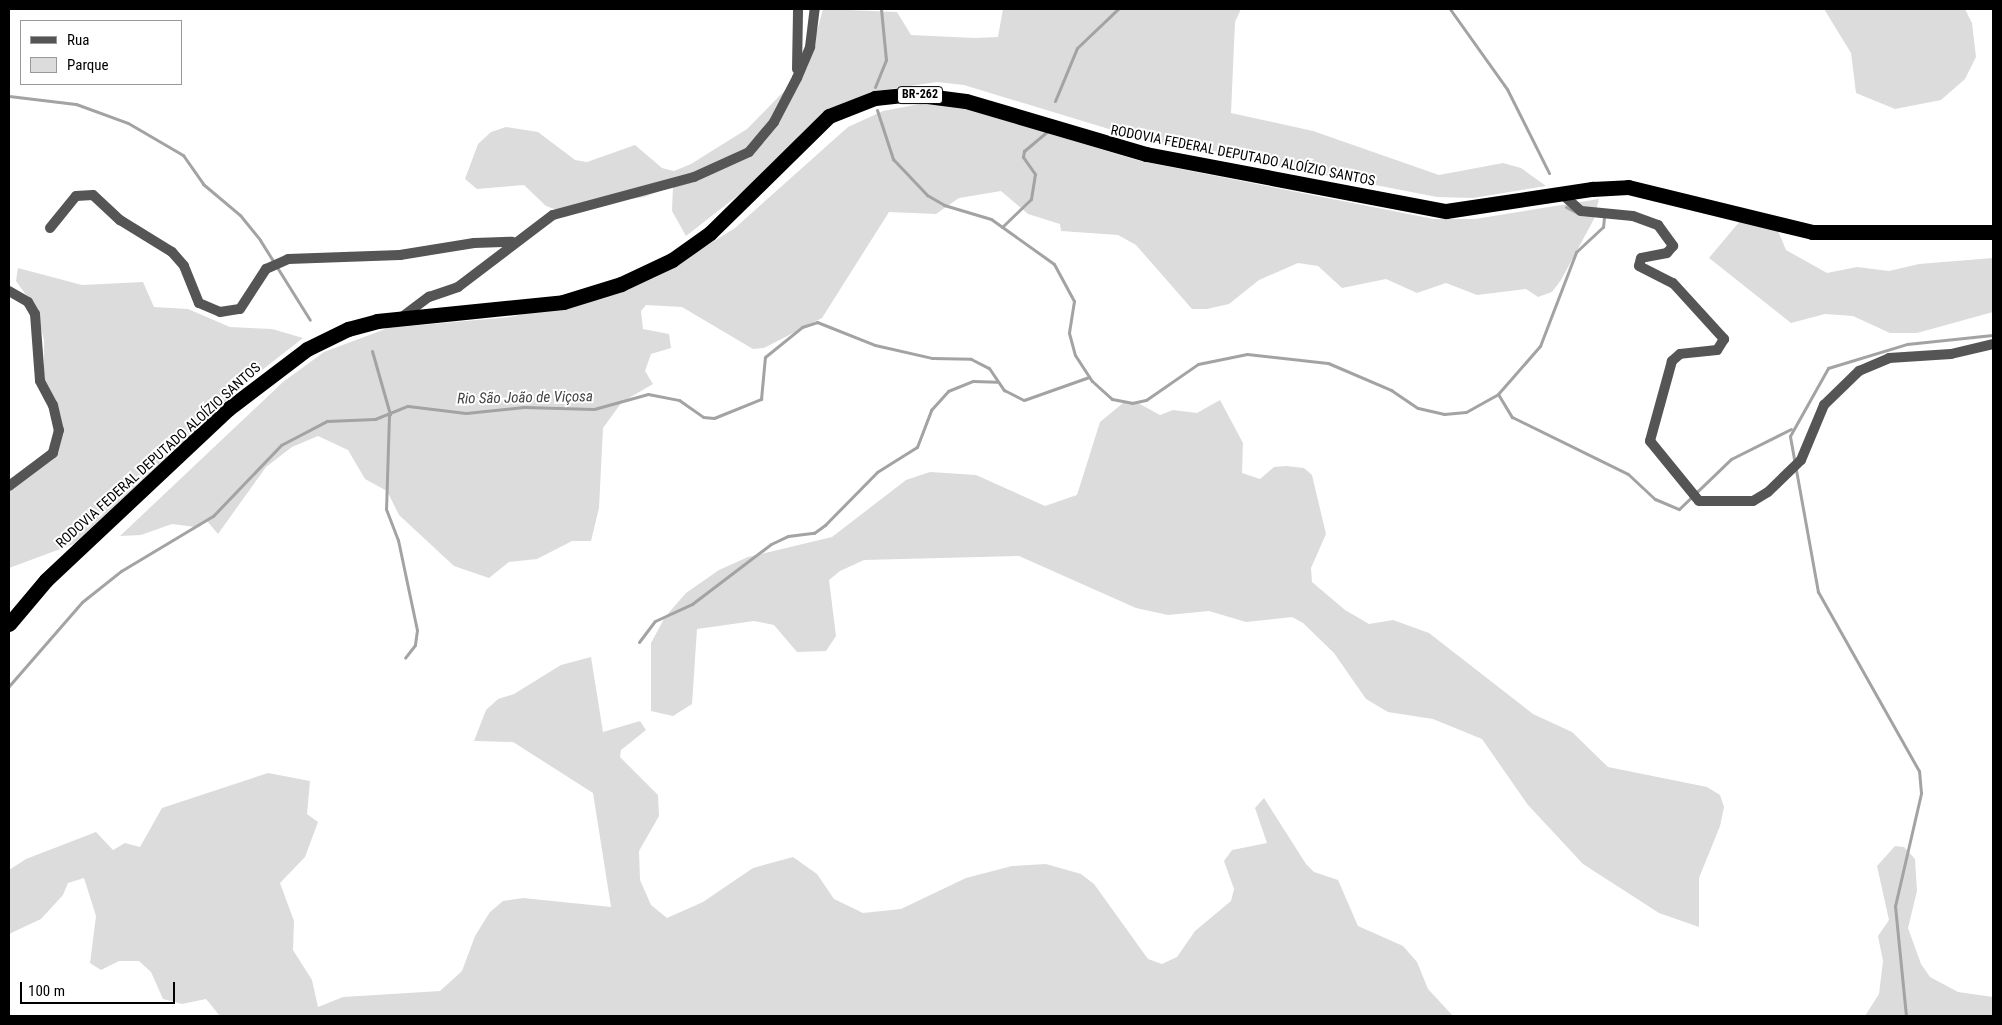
<!DOCTYPE html>
<html>
<head>
<meta charset="utf-8">
<style>
  body { margin:0 }
  #map { position:relative; width:2002px; height:1025px; overflow:hidden; background:#fff; font-family:"Roboto Condensed",sans-serif }
  div>[style] { position:absolute }
  [style*='--x'] { left:calc(var(--x)*1px); top:calc(var(--y)*1px); width:calc(var(--w)*1px); rotate:calc(var(--a)*1deg) }
  .green>* { inset:0; background:#dcdcdc }
  .stream>* { height:3px; margin:-1.5px; padding:0 1.5px; transform-origin:1.5px; border-radius:1.5px; background:#a3a3a3 }
  .street>* { height:10px; margin:-5px; padding:0 5px; transform-origin:5px; border-radius:5px; background:#555 }
  .highway>* { height:15px; margin:-7.5px; padding:0 7.5px; transform-origin:7.5px; border-radius:7.5px; background:#000 }
  span { translate:-50% -50%; white-space:nowrap; text-align:center; line-height:1.15; -webkit-text-stroke:4px #fff; paint-order:stroke }
  .shield-label span { padding:1px 4px; background:#fff; border:1px solid; border-radius:4px; -webkit-text-stroke-width:0 }
  .shield-label { font-size:12px; color:#000; font-weight:700 }
  .street-label { font-size:14px; color:#000 }
  .water-label { font-size:15px; color:#444; font-style:italic }
  .frame { position:absolute; inset:0; border:10px solid #000; pointer-events:none }
  .legend { position:absolute; left:20px; top:20px; width:162px; height:65px; box-sizing:border-box; background:#fff; border:1px solid #999; margin:0; padding:6px 9px; list-style:none; font-size:15px; color:#000 }
  .legend li { display:flex; align-items:center; gap:10px; height:25px }
  .legend b { width:25px; border:1px solid #999 }
  .scale { position:absolute; left:20px; top:982px; width:155px; height:22px; box-sizing:border-box; border:2px solid #000; border-top:0; padding-left:6px; font-size:15px; line-height:18px; white-space:nowrap; color:#000; -webkit-text-stroke:4px #fff; paint-order:stroke }
</style>
</head>
<body>
<div id="map">
  <div class="green">
    <i style="clip-path:polygon(823px 9px,897px 12px,911px 35px,974px 38px,998px 37px,1003px 9px,1241px 9px,1235px 22px,1231px 113px,1313px 131px,1439px 175px,1503px 163px,1521px 168px,1546px 186px,1473px 198px,1437px 197px,1145px 140px,964px 85px,937px 82px,870px 92px,686px 236px,672px 211px,673px 186px,644px 197px,557px 210px,546px 206px,524px 185px,477px 189px,465px 179px,478px 144px,491px 132px,506px 127px,538px 132px,575px 160px,587px 162px,635px 145px,662px 168px,674px 171px,691px 164px,747px 129px,807px 68px)"></i>
    <i style="clip-path:polygon(1824px 9px,1965px 9px,1972px 23px,1976px 57px,1965px 79px,1941px 100px,1895px 109px,1856px 93px,1851px 53px)"></i>
    <i style="clip-path:polygon(920px 104px,958px 106px,1140px 161px,1434px 219px,1475px 219px,1599px 199px,1594px 219px,1561px 280px,1552px 292px,1538px 297px,1526px 289px,1477px 295px,1446px 283px,1417px 293px,1386px 279px,1342px 288px,1318px 266px,1298px 263px,1259px 280px,1229px 304px,1207px 309px,1192px 309px,1136px 245px,1118px 235px,1061px 231px,1060px 224px,1028px 214px,1001px 191px,959px 198px,936px 214px,889px 212px,822px 318px,764px 348px,753px 349px,682px 307px,646px 305px,641px 311px,643px 329px,669px 334px,671px 348px,651px 354px,645px 371px,653px 384px,622px 402px,603px 428px,599px 508px,591px 541px,572px 541px,537px 559px,509px 562px,489px 578px,454px 566px,399px 515px,387px 491px,365px 479px,348px 450px,318px 436px,292px 447px,266px 467px,218px 534px,207px 521px,195px 527px,172px 524px,141px 535px,120px 536px,283px 382px,324px 352px,388px 328px,510px 317px,617px 294px,658px 276px,735px 228px,848px 127px,883px 111px)"></i>
    <i style="clip-path:polygon(1740px 221px,1778px 231px,1786px 250px,1827px 273px,1857px 267px,1889px 271px,1919px 264px,1993px 258px,1993px 312px,1917px 333px,1890px 333px,1853px 316px,1825px 314px,1791px 323px,1709px 258px)"></i>
    <i style="clip-path:polygon(18px 268px,82px 285px,143px 282px,154px 307px,188px 309px,230px 327px,272px 329px,303px 338px,235px 391px,201px 429px,82px 541px,9px 568px,9px 482px,52px 447px,56px 411px,44px 378px,44px 340px,36px 309px,16px 281px)"></i>
    <i style="clip-path:polygon(1220px 400px,1243px 443px,1242px 473px,1260px 479px,1274px 467px,1286px 466px,1304px 468px,1312px 475px,1326px 534px,1311px 568px,1312px 582px,1345px 610px,1369px 624px,1393px 620px,1429px 633px,1533px 714px,1572px 732px,1608px 767px,1707px 787px,1720px 795px,1724px 807px,1720px 826px,1699px 878px,1699px 927px,1659px 913px,1583px 864px,1528px 805px,1482px 739px,1433px 719px,1388px 712px,1366px 699px,1334px 653px,1303px 623px,1292px 617px,1246px 622px,1209px 611px,1168px 615px,1136px 608px,1019px 556px,864px 560px,840px 571px,829px 580px,836px 636px,826px 651px,797px 652px,774px 625px,754px 621px,697px 629px,692px 704px,673px 716px,651px 711px,651px 643px,665px 617px,686px 593px,719px 570px,748px 557px,832px 537px,906px 480px,930px 472px,976px 475px,1045px 506px,1077px 495px,1100px 422px,1123px 403px,1138px 403px,1160px 415px,1173px 410px,1197px 413px)"></i>
    <i style="clip-path:polygon(591px 657px,603px 732px,640px 721px,646px 730px,621px 750px,620px 757px,658px 795px,659px 816px,639px 851px,640px 880px,651px 905px,667px 918px,703px 902px,753px 868px,793px 857px,817px 874px,834px 899px,863px 913px,901px 909px,966px 878px,1012px 866px,1046px 864px,1081px 874px,1094px 884px,1148px 959px,1162px 964px,1177px 957px,1195px 931px,1231px 901px,1234px 889px,1224px 861px,1232px 850px,1267px 843px,1255px 808px,1264px 798px,1306px 864px,1314px 872px,1338px 880px,1358px 926px,1403px 946px,1417px 962px,1428px 989px,1453px 1016px,220px 1016px,206px 999px,182px 1004px,163px 999px,151px 972px,139px 961px,119px 961px,101px 970px,90px 963px,96px 916px,84px 878px,68px 883px,63px 895px,41px 919px,9px 934px,9px 870px,26px 859px,96px 832px,113px 850px,125px 843px,140px 847px,162px 808px,268px 773px,310px 781px,307px 814px,318px 822px,305px 857px,280px 883px,294px 921px,293px 950px,312px 980px,318px 1007px,343px 997px,440px 991px,462px 971px,475px 936px,490px 912px,503px 901px,523px 898px,611px 907px,593px 793px,513px 742px,474px 741px,486px 710px,498px 699px,514px 694px,561px 665px)"></i>
    <i style="clip-path:polygon(1895px 846px,1904px 847px,1915px 859px,1917px 891px,1908px 928px,1921px 964px,1930px 977px,1958px 992px,1993px 997px,1993px 1016px,1865px 1016px,1879px 994px,1883px 961px,1878px 936px,1889px 920px,1877px 866px)"></i>
  </div>
  <div class="stream">
    <i style="--x:1450;--y:9;--w:98;--a:54.5"></i>
    <i style="--x:1507;--y:89;--w:94;--a:63.4"></i>
    <i style="--x:875;--y:87;--w:29;--a:-68"></i>
    <i style="--x:886;--y:60;--w:51;--a:-95.6"></i>
    <i style="--x:9;--y:96;--w:67;--a:6.8"></i>
    <i style="--x:76;--y:104;--w:55;--a:20.1"></i>
    <i style="--x:128;--y:123;--w:64;--a:30.2"></i>
    <i style="--x:183;--y:155;--w:35;--a:55"></i>
    <i style="--x:203;--y:184;--w:48;--a:40"></i>
    <i style="--x:240;--y:215;--w:32;--a:51"></i>
    <i style="--x:260;--y:240;--w:94;--a:58"></i>
    <i style="--x:1055;--y:101;--w:57;--a:-67.5"></i>
    <i style="--x:1077;--y:48;--w:57;--a:-43.6"></i>
    <i style="--x:877;--y:110;--w:52;--a:71.9"></i>
    <i style="--x:893;--y:159;--w:50;--a:46.6"></i>
    <i style="--x:927;--y:195;--w:20;--a:30"></i>
    <i style="--x:944;--y:205;--w:49;--a:16.6"></i>
    <i style="--x:991;--y:219;--w:77;--a:35.5"></i>
    <i style="--x:1054;--y:264;--w:42;--a:61.6"></i>
    <i style="--x:1074;--y:301;--w:32;--a:99"></i>
    <i style="--x:1069;--y:333;--w:23;--a:75"></i>
    <i style="--x:1075;--y:355;--w:31;--a:57"></i>
    <i style="--x:1092;--y:381;--w:27;--a:42"></i>
    <i style="--x:1112;--y:399;--w:20;--a:11"></i>
    <i style="--x:1132;--y:403;--w:14;--a:-12"></i>
    <i style="--x:1146;--y:400;--w:63;--a:-34.7"></i>
    <i style="--x:1198;--y:364;--w:50;--a:-11.5"></i>
    <i style="--x:1247;--y:354;--w:81;--a:6.3"></i>
    <i style="--x:1328;--y:363;--w:69;--a:23.2"></i>
    <i style="--x:1391;--y:390;--w:32;--a:34"></i>
    <i style="--x:1418;--y:408;--w:27;--a:13"></i>
    <i style="--x:1444;--y:414;--w:22;--a:-5"></i>
    <i style="--x:1466;--y:412;--w:37;--a:-29"></i>
    <i style="--x:1566;--y:207;--w:13;--a:27"></i>
    <i style="--x:1002;--y:227;--w:40;--a:-44"></i>
    <i style="--x:1031;--y:199;--w:25;--a:-81"></i>
    <i style="--x:1035;--y:174;--w:21;--a:-125"></i>
    <i style="--x:1023;--y:157;--w:6;--a:-81"></i>
    <i style="--x:1024;--y:151;--w:30;--a:-40"></i>
    <i style="--x:372;--y:351;--w:66;--a:74.1"></i>
    <i style="--x:1498;--y:394;--w:27;--a:59"></i>
    <i style="--x:1512;--y:417;--w:129;--a:26.2"></i>
    <i style="--x:1628;--y:474;--w:37;--a:43"></i>
    <i style="--x:1655;--y:499;--w:26;--a:23"></i>
    <i style="--x:1679;--y:509;--w:72;--a:-43.9"></i>
    <i style="--x:1731;--y:459;--w:67;--a:-26.6"></i>
    <i style="--x:1498;--y:394;--w:64;--a:-48.8"></i>
    <i style="--x:1540;--y:346;--w:101;--a:-69"></i>
    <i style="--x:1576;--y:252;--w:37;--a:-43"></i>
    <i style="--x:1603;--y:227;--w:10;--a:-84"></i>
    <i style="--x:389;--y:415;--w:94;--a:91.8"></i>
    <i style="--x:386;--y:509;--w:33;--a:69"></i>
    <i style="--x:398;--y:540;--w:92;--a:78.1"></i>
    <i style="--x:417;--y:630;--w:15;--a:98"></i>
    <i style="--x:415;--y:645;--w:16;--a:128"></i>
    <i style="--x:639;--y:642;--w:26;--a:-53"></i>
    <i style="--x:655;--y:621;--w:41;--a:-24.7"></i>
    <i style="--x:692;--y:604;--w:99;--a:-37.2"></i>
    <i style="--x:771;--y:544;--w:19;--a:-25"></i>
    <i style="--x:788;--y:536;--w:26;--a:-7"></i>
    <i style="--x:814;--y:533;--w:14;--a:-36"></i>
    <i style="--x:825;--y:525;--w:74;--a:-45.5"></i>
    <i style="--x:877;--y:472;--w:47;--a:-32"></i>
    <i style="--x:917;--y:447;--w:40;--a:-69"></i>
    <i style="--x:931;--y:410;--w:25;--a:-48"></i>
    <i style="--x:948;--y:391;--w:27;--a:-22"></i>
    <i style="--x:973;--y:381;--w:24;--a:2"></i>
    <i style="--x:9;--y:686;--w:111;--a:-49"></i>
    <i style="--x:82;--y:602;--w:50;--a:-38.5"></i>
    <i style="--x:121;--y:571;--w:107;--a:-30.9"></i>
    <i style="--x:213;--y:516;--w:98;--a:-46.2"></i>
    <i style="--x:281;--y:445;--w:52;--a:-27.6"></i>
    <i style="--x:327;--y:421;--w:48;--a:-2.4"></i>
    <i style="--x:375;--y:419;--w:35;--a:-22"></i>
    <i style="--x:408;--y:406;--w:58;--a:6.9"></i>
    <i style="--x:466;--y:413;--w:58;--a:-5.9"></i>
    <i style="--x:524;--y:407;--w:70;--a:1.6"></i>
    <i style="--x:594;--y:409;--w:56;--a:-15.5"></i>
    <i style="--x:648;--y:394;--w:32;--a:11"></i>
    <i style="--x:679;--y:400;--w:29;--a:35"></i>
    <i style="--x:703;--y:417;--w:11;--a:5"></i>
    <i style="--x:714;--y:418;--w:51;--a:-22"></i>
    <i style="--x:761;--y:399;--w:42;--a:-84.6"></i>
    <i style="--x:765;--y:357;--w:48;--a:-39"></i>
    <i style="--x:802;--y:327;--w:16;--a:-18"></i>
    <i style="--x:817;--y:322;--w:62;--a:21.6"></i>
    <i style="--x:875;--y:345;--w:58;--a:12.8"></i>
    <i style="--x:932;--y:358;--w:39;--a:1"></i>
    <i style="--x:971;--y:359;--w:20;--a:27"></i>
    <i style="--x:989;--y:368;--w:27;--a:56"></i>
    <i style="--x:1004;--y:390;--w:22;--a:27"></i>
    <i style="--x:1024;--y:400;--w:69;--a:-19.5"></i>
    <i style="--x:1906;--y:1016;--w:111;--a:-95.7"></i>
    <i style="--x:1895;--y:906;--w:116;--a:-77"></i>
    <i style="--x:1921;--y:793;--w:22;--a:-95"></i>
    <i style="--x:1919;--y:771;--w:206;--a:-119.4"></i>
    <i style="--x:1818;--y:592;--w:158;--a:-100.2"></i>
    <i style="--x:1790;--y:436;--w:78;--a:-60.8"></i>
    <i style="--x:1828;--y:368;--w:83;--a:-16.9"></i>
    <i style="--x:1907;--y:344;--w:86;--a:-6"></i>
  </div>
  <div class="street">
    <i style="--x:797;--y:69;--w:60;--a:-89"></i>
    <i style="--x:1562;--y:194;--w:25;--a:42"></i>
    <i style="--x:1581;--y:211;--w:52;--a:5.5"></i>
    <i style="--x:1633;--y:216;--w:27;--a:20"></i>
    <i style="--x:1658;--y:225;--w:26;--a:54"></i>
    <i style="--x:1673;--y:246;--w:9;--a:131"></i>
    <i style="--x:1667;--y:253;--w:26;--a:169"></i>
    <i style="--x:1641;--y:258;--w:8;--a:104"></i>
    <i style="--x:1639;--y:266;--w:38;--a:27"></i>
    <i style="--x:1673;--y:283;--w:76;--a:47.7"></i>
    <i style="--x:1724;--y:339;--w:13;--a:122"></i>
    <i style="--x:1717;--y:350;--w:37;--a:174"></i>
    <i style="--x:1680;--y:354;--w:11;--a:139"></i>
    <i style="--x:1672;--y:361;--w:83;--a:105.4"></i>
    <i style="--x:1650;--y:441;--w:77;--a:50.8"></i>
    <i style="--x:1699;--y:501;--w:54;--a:0"></i>
    <i style="--x:1753;--y:501;--w:17;--a:-31"></i>
    <i style="--x:1768;--y:492;--w:46;--a:-44.1"></i>
    <i style="--x:1801;--y:460;--w:60;--a:-67.3"></i>
    <i style="--x:1824;--y:405;--w:49;--a:-44.2"></i>
    <i style="--x:1859;--y:371;--w:33;--a:-23"></i>
    <i style="--x:1889;--y:358;--w:62;--a:-3.7"></i>
    <i style="--x:1951;--y:354;--w:43;--a:-13.4"></i>
    <i style="--x:50;--y:228;--w:41;--a:-50.9"></i>
    <i style="--x:76;--y:196;--w:17;--a:-3"></i>
    <i style="--x:93;--y:195;--w:37;--a:43"></i>
    <i style="--x:120;--y:220;--w:61;--a:31.6"></i>
    <i style="--x:172;--y:252;--w:18;--a:49"></i>
    <i style="--x:184;--y:266;--w:40;--a:68"></i>
    <i style="--x:199;--y:303;--w:23;--a:23"></i>
    <i style="--x:220;--y:312;--w:20;--a:-9"></i>
    <i style="--x:240;--y:309;--w:48;--a:-57"></i>
    <i style="--x:266;--y:269;--w:24;--a:-24"></i>
    <i style="--x:288;--y:259;--w:112;--a:-2"></i>
    <i style="--x:400;--y:255;--w:75;--a:-9.2"></i>
    <i style="--x:474;--y:243;--w:38;--a:-2"></i>
    <i style="--x:9;--y:291;--w:22;--a:30"></i>
    <i style="--x:28;--y:302;--w:14;--a:60"></i>
    <i style="--x:35;--y:314;--w:67;--a:85.7"></i>
    <i style="--x:40;--y:381;--w:27;--a:62"></i>
    <i style="--x:53;--y:405;--w:26;--a:77"></i>
    <i style="--x:59;--y:430;--w:24;--a:105"></i>
    <i style="--x:53;--y:453;--w:55;--a:143.1"></i>
    <i style="--x:402;--y:317;--w:34;--a:-37"></i>
    <i style="--x:429;--y:297;--w:31;--a:-19"></i>
    <i style="--x:458;--y:287;--w:119;--a:-37.2"></i>
    <i style="--x:553;--y:215;--w:146;--a:-15.1"></i>
    <i style="--x:694;--y:177;--w:60;--a:-24.4"></i>
    <i style="--x:749;--y:152;--w:39;--a:-50"></i>
    <i style="--x:774;--y:122;--w:50;--a:-62.4"></i>
    <i style="--x:797;--y:78;--w:34;--a:-67"></i>
    <i style="--x:810;--y:47;--w:38;--a:-83"></i>
  </div>
  <div class="highway">
    <i style="--x:9;--y:624;--w:57;--a:-49.9"></i>
    <i style="--x:46;--y:580;--w:250;--a:-43.2"></i>
    <i style="--x:228;--y:409;--w:99;--a:-37.2"></i>
    <i style="--x:307;--y:349;--w:46;--a:-26"></i>
    <i style="--x:348;--y:329;--w:30;--a:-15"></i>
    <i style="--x:377;--y:321;--w:187;--a:-5.8"></i>
    <i style="--x:563;--y:302;--w:61;--a:-17.2"></i>
    <i style="--x:621;--y:284;--w:56;--a:-25.2"></i>
    <i style="--x:672;--y:260;--w:47;--a:-35.4"></i>
    <i style="--x:710;--y:233;--w:167;--a:-44.5"></i>
    <i style="--x:829;--y:116;--w:49;--a:-21.4"></i>
    <i style="--x:875;--y:98;--w:37;--a:-6"></i>
    <i style="--x:912;--y:94;--w:54;--a:7.4"></i>
    <i style="--x:966;--y:101;--w:188;--a:16.4"></i>
    <i style="--x:1146;--y:154;--w:305;--a:10.8"></i>
    <i style="--x:1446;--y:211;--w:148;--a:-8.6"></i>
    <i style="--x:1592;--y:189;--w:36;--a:-3"></i>
    <i style="--x:1628;--y:187;--w:189;--a:13.7"></i>
    <i style="--x:1812;--y:232;--w:181;--a:0"></i>
  </div>
  <div class="shield-label">
    <span style="left:920px;top:95px">BR-262</span>
  </div>
  <div class="street-label">
    <span style="left:1243px;top:155px;rotate:11deg">RODOVIA FEDERAL DEPUTADO ALOÍZIO SANTOS</span>
    <span style="left:158px;top:455px;rotate:-42deg">RODOVIA FEDERAL DEPUTADO ALOÍZIO SANTOS</span>
  </div>
  <div class="water-label">
    <span style="left:525px;top:398px;rotate:-1deg">Rio São João de Viçosa</span>
  </div>
  <div class="frame"></div>
  <ul class="legend">
  <li><b style="height:6px;background:#555"></b>Rua</li>
  <li><b style="height:14px;background:#dcdcdc"></b>Parque</li>
  </ul>
  <div class="scale">100 m</div>
</div>
</body>
</html>
